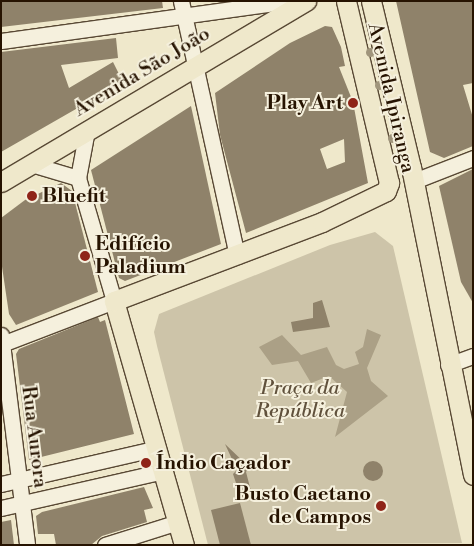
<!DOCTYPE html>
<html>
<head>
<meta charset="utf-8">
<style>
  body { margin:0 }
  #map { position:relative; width:474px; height:546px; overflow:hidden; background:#efe8cb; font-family:"Libre Bodoni",serif }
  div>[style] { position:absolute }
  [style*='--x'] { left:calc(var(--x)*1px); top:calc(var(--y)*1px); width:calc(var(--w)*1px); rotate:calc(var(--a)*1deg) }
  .green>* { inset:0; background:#cdc4a9 }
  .water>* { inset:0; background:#aba086 }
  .building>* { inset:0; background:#8f826a }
  .round { border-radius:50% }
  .roads { filter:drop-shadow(1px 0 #584834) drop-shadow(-1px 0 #584834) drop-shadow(0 1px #584834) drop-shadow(0 -1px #584834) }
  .minor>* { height:15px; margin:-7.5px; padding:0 7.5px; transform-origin:7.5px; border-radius:7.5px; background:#f5f0dd }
  .major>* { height:19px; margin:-9.5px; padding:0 9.5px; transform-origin:9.5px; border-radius:9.5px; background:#efe8cb }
  .trees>* { width:9px; height:9px; margin:-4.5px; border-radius:50%; background:#a0957c }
  .dots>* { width:14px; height:14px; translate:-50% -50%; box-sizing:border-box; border:2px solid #f5f0dd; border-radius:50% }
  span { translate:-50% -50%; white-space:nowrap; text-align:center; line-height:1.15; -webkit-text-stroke:4px #f5f0dd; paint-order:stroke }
  .street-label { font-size:20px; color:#261301 }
  .poi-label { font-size:20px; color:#261301; font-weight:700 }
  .right { translate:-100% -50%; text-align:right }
  .left { translate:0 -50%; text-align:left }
  .park-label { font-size:20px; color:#60513c; font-style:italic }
  .frame { position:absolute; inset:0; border:2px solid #261301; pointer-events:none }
</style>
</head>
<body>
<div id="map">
  <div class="green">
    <i style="clip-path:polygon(375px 232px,393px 246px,462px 543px,208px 545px,157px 346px,154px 332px,159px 314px,330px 245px)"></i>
  </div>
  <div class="water">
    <i style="clip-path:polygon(367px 329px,381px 335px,367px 368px,371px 381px,388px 396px,335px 437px,347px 392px,329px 376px,311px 383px,298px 361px,272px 365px,259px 347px,282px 335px,301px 355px,327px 347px,336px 365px,344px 369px,359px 364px,355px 352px,363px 347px)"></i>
  </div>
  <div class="building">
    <i style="clip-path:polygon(1px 1px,162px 1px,163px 8px,1px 27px)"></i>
    <i style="clip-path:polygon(396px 1px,473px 1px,473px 83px,463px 85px,473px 118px,473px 146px,444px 158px,430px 152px)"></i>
    <i style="clip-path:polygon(evenodd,325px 26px,332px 27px,341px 47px,345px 66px,339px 67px,353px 102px,368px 183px,246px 233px,220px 135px,215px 93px,290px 43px,325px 26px,344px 139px,345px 162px,327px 169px,320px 149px,344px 139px)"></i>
    <i style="clip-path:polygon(116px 38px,118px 58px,61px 65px,69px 88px,113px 62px,123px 82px,1px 152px,1px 52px)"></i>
    <i style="clip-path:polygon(191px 106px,221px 244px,125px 281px,119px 278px,91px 170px)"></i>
    <i style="clip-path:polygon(473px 169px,473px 303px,461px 282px,439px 186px)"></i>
    <i style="clip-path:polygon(61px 183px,72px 191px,98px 292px,16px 325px,9px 314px,1px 260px,1px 218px,25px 200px)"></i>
    <i style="clip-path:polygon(322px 300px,330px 327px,293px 332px,291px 322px,313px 318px,313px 303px)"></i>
    <i style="clip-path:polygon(98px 317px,100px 322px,105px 320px,134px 434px,29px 460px,16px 354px,19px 349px)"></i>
    <i style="clip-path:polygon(225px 444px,249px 467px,246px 472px,252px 495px,241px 498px,233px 474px,237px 470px)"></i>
    <i class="round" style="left:363px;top:461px;width:20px;height:20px"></i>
    <i style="clip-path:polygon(144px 487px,153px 508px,144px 510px,147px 522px,102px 536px,91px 545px,56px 545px,54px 534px,38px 534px,36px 516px,42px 512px)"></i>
    <i style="clip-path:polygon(240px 503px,251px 545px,220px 545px,211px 510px)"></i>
    <i style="clip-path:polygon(11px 520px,14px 545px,1px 545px,1px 522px)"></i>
  </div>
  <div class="roads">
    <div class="minor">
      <i style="--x:181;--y:1;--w:261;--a:77.6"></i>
      <i style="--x:1;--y:41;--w:285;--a:-7.9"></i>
      <i style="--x:283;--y:2;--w:14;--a:21"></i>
      <i style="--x:31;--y:164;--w:49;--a:16.6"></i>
      <i style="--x:414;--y:181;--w:63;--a:-21.3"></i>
      <i style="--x:1;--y:335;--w:212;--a:82.9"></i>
      <i style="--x:2;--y:344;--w:120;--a:-21"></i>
      <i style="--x:114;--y:301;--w:128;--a:-106.3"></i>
      <i style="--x:78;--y:178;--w:49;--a:-79.4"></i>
      <i style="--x:448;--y:365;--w:27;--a:-20"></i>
      <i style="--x:1;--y:484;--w:161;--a:-12.9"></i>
      <i style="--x:1;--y:508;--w:167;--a:-12.8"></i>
      <i style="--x:105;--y:545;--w:77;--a:-17.5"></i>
    </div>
    <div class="major">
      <i style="--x:371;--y:1;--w:171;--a:76.5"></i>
      <i style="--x:411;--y:167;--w:314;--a:78.6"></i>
      <i style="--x:1;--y:182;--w:355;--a:-30.7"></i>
      <i style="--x:184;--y:545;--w:254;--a:-106"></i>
      <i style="--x:114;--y:301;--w:222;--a:-20.8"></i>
      <i style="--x:322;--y:222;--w:71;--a:-25.8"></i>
      <i style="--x:386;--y:191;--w:9;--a:-69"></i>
      <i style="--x:389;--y:183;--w:187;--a:-103.3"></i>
    </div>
  </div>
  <div class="trees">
    <i style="left:370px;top:52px"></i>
    <i style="left:379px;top:85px"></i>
    <i style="left:392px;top:138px"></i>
  </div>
  <div class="dots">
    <i style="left:353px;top:103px;background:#8f2418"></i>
    <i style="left:32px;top:196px;background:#8f2418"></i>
    <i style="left:85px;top:256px;background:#8f2418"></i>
    <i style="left:146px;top:463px;background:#8f2418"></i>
    <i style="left:381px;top:506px;background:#8f2418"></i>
  </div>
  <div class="street-label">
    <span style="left:142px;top:72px;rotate:-31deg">Avenida São João</span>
    <span style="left:391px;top:98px;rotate:77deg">Avenida Ipiranga</span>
    <span style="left:34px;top:437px;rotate:83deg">Rua Aurora</span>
  </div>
  <div class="poi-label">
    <span class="right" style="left:343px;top:103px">Play Art</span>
    <span class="left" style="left:42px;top:196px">Bluefit</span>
    <span class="left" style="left:95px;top:256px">Edifício<br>Paladium</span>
    <span class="left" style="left:156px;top:463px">Índio Caçador</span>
    <span class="right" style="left:371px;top:506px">Busto Caetano<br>de Campos</span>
  </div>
  <div class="park-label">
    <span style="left:300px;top:400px">Praça da<br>República</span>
  </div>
  <div class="frame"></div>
</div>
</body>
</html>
